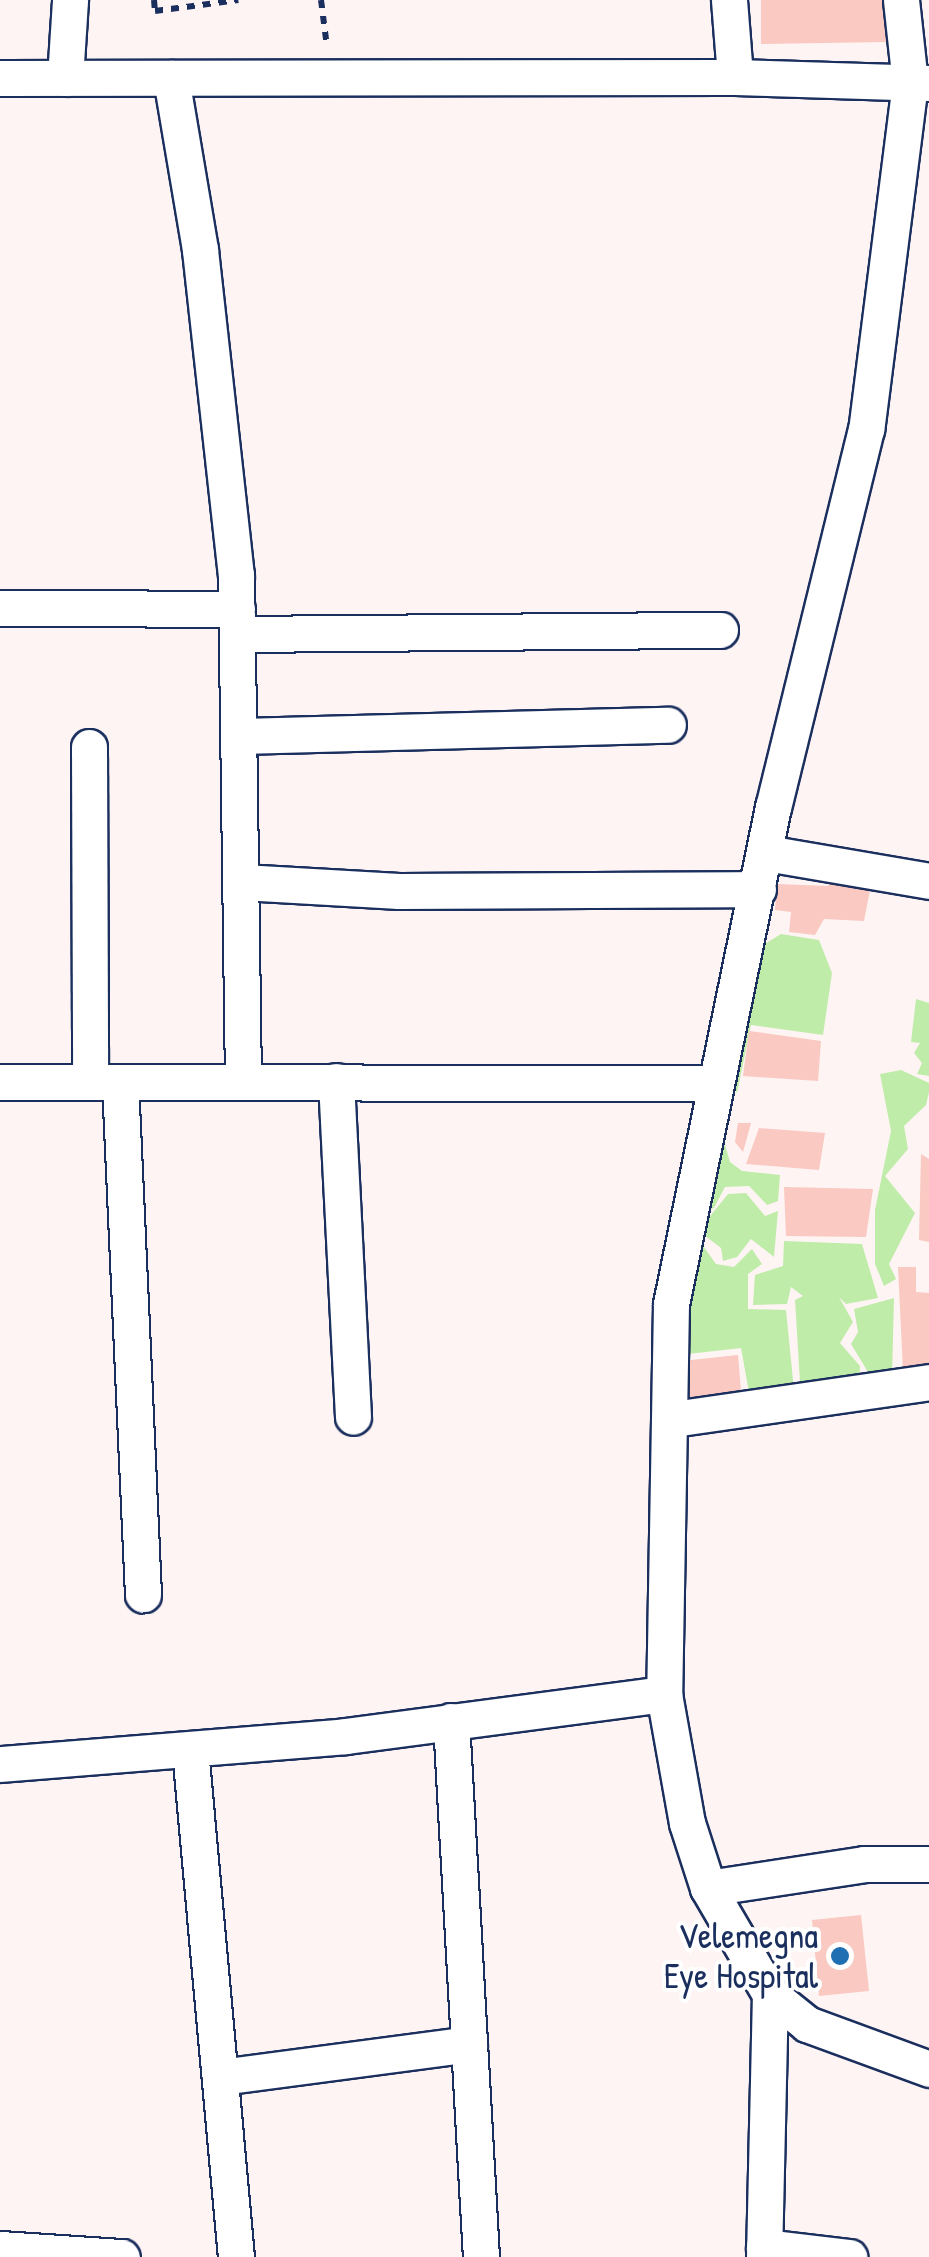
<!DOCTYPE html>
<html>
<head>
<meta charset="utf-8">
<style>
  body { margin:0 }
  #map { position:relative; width:929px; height:2257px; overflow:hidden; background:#fef4f3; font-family:"Patrick Hand",sans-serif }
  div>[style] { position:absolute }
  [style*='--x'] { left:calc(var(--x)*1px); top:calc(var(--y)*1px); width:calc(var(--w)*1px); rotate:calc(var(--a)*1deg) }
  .green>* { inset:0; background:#c0eca9 }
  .building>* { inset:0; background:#f9c9c2 }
  .path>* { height:6px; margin-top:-3px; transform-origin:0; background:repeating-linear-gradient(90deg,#1b2f5e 0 8px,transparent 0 16px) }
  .roads { filter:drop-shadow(2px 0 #1b2f5e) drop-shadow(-2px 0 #1b2f5e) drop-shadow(0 2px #1b2f5e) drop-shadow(0 -2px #1b2f5e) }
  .minor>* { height:35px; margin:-17.5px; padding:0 17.5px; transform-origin:17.5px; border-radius:17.5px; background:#fff }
  .dots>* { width:28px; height:28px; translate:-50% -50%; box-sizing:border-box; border:5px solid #fff; border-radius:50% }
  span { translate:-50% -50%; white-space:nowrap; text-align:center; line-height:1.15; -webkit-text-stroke:8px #fff; paint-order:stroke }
  .poi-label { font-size:35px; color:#1b2f5e }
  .right { translate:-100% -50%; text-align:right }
</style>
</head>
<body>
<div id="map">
  <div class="green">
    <i style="clip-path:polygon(781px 934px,819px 940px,832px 973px,823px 1035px,751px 1025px,737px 1093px,728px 1076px,757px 962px,763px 945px)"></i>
    <i style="clip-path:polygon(916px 999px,929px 1003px,929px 1076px,917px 1074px,922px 1063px,914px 1053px,920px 1043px,911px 1042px)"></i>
    <i style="clip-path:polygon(901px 1070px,929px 1083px,929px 1092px,926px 1105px,904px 1126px,908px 1149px,885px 1176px,915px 1213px,889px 1264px,896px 1279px,884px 1286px,875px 1264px,875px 1210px,891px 1131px,880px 1074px)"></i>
    <i style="clip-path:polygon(724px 1087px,733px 1103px,724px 1141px,730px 1162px,742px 1171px,780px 1175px,778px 1201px,767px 1205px,749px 1186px,725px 1187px,714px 1208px,700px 1213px,696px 1236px,716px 1264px,734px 1267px,752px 1249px,762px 1264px,748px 1274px,748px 1309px,786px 1310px,794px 1390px,750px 1398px,741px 1348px,688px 1354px,682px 1291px)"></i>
    <i style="clip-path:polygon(746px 1193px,765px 1216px,778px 1211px,774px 1257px,751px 1239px,737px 1257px,723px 1261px,721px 1248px,704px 1235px,706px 1221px,728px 1194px)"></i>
    <i style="clip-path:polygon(784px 1241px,862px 1244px,878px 1298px,846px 1304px,839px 1297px,853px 1322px,840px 1343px,860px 1366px,858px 1412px,833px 1408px,802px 1415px,795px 1300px,803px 1296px,791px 1287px,787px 1304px,753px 1305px,755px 1275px,783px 1266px)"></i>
    <i style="clip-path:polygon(894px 1298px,892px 1377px,871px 1377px,851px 1344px,858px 1332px,854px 1309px)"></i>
  </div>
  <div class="building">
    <i style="clip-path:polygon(761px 0,886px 0,887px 42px,761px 44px)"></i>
    <i style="clip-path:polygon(834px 875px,871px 885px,864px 921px,824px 919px,815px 935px,789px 932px,791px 912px,775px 910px,777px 884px,828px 886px)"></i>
    <i style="clip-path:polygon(749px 1031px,821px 1041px,818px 1081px,743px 1076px)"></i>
    <i style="clip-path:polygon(738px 1123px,751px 1123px,743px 1152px,735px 1142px)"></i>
    <i style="clip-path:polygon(759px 1128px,825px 1133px,819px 1170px,746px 1164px)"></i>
    <i style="clip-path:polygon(921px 1154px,929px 1159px,929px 1242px,919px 1240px)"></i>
    <i style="clip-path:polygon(784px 1187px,873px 1189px,866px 1237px,786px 1236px)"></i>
    <i style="clip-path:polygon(898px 1267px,916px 1267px,916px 1292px,929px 1293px,929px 1371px,903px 1371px)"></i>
    <i style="clip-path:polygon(738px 1355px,742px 1402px,682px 1405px,682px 1361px)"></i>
    <i style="clip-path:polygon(861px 1915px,869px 1991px,819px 1996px,812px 1920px)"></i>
  </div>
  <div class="path">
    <i style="--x:154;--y:0;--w:11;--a:85"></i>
    <i style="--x:155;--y:11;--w:84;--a:-7.5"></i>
    <i style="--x:321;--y:0;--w:47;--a:82.7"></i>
  </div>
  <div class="roads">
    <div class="minor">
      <i style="--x:729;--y:0;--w:77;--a:85.5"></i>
      <i style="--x:901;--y:0;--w:83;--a:83.8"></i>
      <i style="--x:910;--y:83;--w:349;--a:97.2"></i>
      <i style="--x:866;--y:429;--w:389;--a:103.8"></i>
      <i style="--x:773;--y:807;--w:507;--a:101.6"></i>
      <i style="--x:671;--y:1304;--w:390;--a:91"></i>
      <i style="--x:664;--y:1694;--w:131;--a:79.9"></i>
      <i style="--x:687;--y:1823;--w:68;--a:72.1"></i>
      <i style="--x:708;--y:1888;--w:123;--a:59.7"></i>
      <i style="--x:770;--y:1994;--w:48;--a:39"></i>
      <i style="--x:807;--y:2024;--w:130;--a:20.2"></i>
      <i style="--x:0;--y:78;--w:735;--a:-0.08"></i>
      <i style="--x:735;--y:77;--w:194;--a:1.8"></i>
      <i style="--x:65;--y:78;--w:78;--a:-86.3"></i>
      <i style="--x:171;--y:78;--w:174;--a:80.4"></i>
      <i style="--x:200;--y:250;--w:327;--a:83.7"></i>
      <i style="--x:236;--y:575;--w:507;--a:89.21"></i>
      <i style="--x:0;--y:608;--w:237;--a:0.2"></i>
      <i style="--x:237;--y:634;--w:483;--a:-0.5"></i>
      <i style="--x:239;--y:736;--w:429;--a:-1.5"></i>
      <i style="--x:89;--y:747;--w:335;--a:89.8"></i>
      <i style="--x:766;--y:853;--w:165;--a:9.7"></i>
      <i style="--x:242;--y:882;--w:157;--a:3.3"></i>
      <i style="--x:399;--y:891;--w:359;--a:-0.3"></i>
      <i style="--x:336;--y:1081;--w:336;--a:87.1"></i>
      <i style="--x:0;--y:1082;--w:713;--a:0.08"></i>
      <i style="--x:120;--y:1082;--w:513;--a:87.43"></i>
      <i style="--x:673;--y:1419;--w:259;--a:-8.2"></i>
      <i style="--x:451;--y:1721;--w:537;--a:86.8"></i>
      <i style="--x:190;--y:1750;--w:509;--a:84.82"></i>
      <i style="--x:0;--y:1764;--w:346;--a:-4.6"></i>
      <i style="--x:345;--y:1736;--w:322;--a:-7.5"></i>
      <i style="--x:708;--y:1888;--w:158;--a:-8.7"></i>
      <i style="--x:864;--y:1864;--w:65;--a:0"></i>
      <i style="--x:220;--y:2077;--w:251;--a:-7.5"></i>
      <i style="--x:764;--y:2247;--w:86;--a:6.7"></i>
      <i style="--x:0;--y:2249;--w:122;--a:3.8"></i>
      <i style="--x:764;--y:2257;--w:263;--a:-88.7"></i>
    </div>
  </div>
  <div class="dots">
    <i style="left:840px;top:1956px;background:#1f6fb2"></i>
  </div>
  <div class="poi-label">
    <span class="right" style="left:818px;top:1956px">Velemegna<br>Eye Hospital</span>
  </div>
</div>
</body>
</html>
